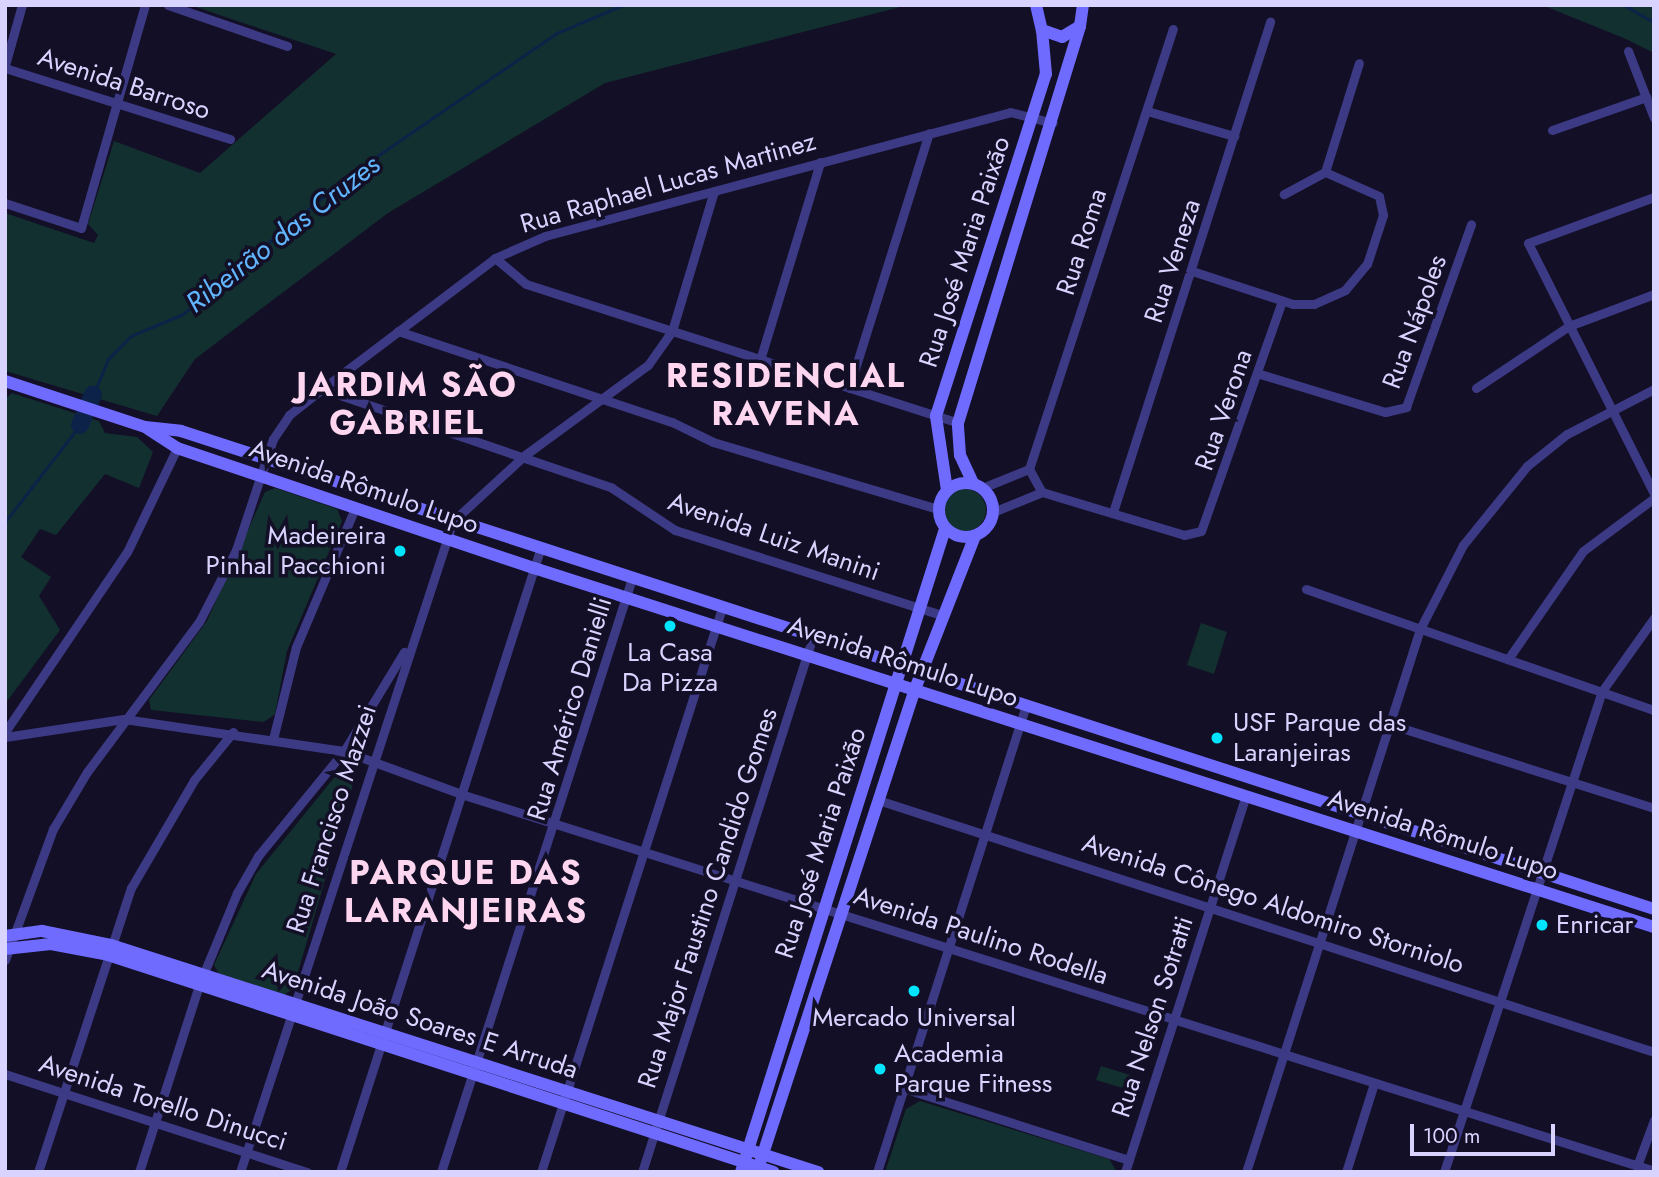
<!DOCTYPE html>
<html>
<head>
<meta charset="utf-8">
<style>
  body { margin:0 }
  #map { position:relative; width:1659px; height:1177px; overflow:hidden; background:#130f26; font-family:Jost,sans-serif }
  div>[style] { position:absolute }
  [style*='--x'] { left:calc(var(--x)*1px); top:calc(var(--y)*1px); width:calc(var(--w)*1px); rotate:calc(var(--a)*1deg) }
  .green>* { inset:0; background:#12302f }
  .round { border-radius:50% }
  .stream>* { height:2.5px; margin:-1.25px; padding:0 1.25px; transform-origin:1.25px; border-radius:1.25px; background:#0c2248 }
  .river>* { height:18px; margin:-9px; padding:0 9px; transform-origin:9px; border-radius:9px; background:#0c2248 }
  .street>* { height:9px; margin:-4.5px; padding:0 4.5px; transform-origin:4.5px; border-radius:4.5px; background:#3d3a85 }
  .secondary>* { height:12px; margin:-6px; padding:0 6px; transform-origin:6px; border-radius:6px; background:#6f6bff }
  .secondary>.ring { margin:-6px; padding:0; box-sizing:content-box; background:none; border:12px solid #6f6bff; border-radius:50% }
  .dots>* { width:19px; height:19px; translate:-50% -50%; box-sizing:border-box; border:4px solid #130f26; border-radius:50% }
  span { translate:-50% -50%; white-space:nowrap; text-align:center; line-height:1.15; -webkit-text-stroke:7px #130f26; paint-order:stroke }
  .street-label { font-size:26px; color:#d9d4ff }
  .poi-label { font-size:26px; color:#d9d4ff }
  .right { translate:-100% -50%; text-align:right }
  .left { translate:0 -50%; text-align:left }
  .water-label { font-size:28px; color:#62b6ff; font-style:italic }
  .district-label { font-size:33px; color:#ffd6f0; font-weight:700; letter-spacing:2px }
  .frame { position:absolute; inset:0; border:7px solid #d9d4ff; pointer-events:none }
  .scale { position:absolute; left:1410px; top:1124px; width:145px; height:32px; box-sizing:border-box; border:4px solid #d9d4ff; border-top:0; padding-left:9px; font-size:21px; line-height:24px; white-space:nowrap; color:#d9d4ff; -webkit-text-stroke:5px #130f26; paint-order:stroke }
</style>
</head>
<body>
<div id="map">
  <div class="green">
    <i style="clip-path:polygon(190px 5px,908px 5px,605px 83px,388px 213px,195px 359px,157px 416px,5px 371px,5px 213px,94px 243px,98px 235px,88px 224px,114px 141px,200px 173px,336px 54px)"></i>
    <i style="clip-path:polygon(1542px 5px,1654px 5px,1654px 53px,1626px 39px)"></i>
    <i style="clip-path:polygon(12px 393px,99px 421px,105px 433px,137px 437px,153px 452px,139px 488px,105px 474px,56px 535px,40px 529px,21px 557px,51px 577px,39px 596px,60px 630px,5px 704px,5px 399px)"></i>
    <i style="clip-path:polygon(275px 488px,337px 509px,342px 521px,287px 651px,275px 714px,264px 722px,151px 710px,149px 700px,207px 621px,265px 492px)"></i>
    <i class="round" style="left:944px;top:489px;width:42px;height:42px"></i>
    <i style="clip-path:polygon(1201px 623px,1227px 632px,1214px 674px,1187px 665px)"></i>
    <i style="clip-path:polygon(345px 764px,352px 766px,354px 781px,293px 989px,284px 995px,219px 974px,214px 965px,256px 874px)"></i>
    <i style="clip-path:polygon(1101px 1066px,1130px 1075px,1126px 1089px,1096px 1080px)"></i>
    <i style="clip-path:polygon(920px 1101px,1109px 1159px,1117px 1172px,885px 1172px,906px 1109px)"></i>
  </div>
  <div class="stream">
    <i style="--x:1624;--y:5;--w:34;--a:30"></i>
    <i style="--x:93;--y:395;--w:39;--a:-67"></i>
    <i style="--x:108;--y:359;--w:33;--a:-45"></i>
    <i style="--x:131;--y:336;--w:56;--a:-22.9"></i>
    <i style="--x:183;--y:314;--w:215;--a:-39.9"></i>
    <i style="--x:348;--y:176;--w:251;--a:-34.4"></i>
    <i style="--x:555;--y:34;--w:74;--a:-23.1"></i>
    <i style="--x:5;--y:522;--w:123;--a:-52.3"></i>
  </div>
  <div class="river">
    <i style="--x:80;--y:425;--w:33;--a:-67"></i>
  </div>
  <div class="street">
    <i style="--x:168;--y:5;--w:126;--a:19"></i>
    <i style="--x:1628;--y:51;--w:72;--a:68.8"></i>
    <i style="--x:5;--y:65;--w:62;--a:-74.2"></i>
    <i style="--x:5;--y:68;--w:236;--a:17.5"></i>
    <i style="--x:1147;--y:111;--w:91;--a:16"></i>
    <i style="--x:1552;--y:130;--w:100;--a:-19.3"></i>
    <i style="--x:1325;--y:172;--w:114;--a:-72.7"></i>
    <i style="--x:1654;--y:197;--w:134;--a:159.9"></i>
    <i style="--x:1528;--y:243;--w:281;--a:63.3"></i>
    <i style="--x:5;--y:203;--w:80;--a:18.2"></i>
    <i style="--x:81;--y:228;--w:232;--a:-74"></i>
    <i style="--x:495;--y:258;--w:40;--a:40"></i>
    <i style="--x:526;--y:284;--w:454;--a:17.8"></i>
    <i style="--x:1192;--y:271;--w:106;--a:18.1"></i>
    <i style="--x:1293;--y:304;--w:21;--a:0"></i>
    <i style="--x:1314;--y:304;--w:34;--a:-24"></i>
    <i style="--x:1345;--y:290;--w:34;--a:-50"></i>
    <i style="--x:1367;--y:264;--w:52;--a:-71.9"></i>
    <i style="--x:1383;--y:215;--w:19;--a:-102"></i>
    <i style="--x:1379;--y:196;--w:59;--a:-156"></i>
    <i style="--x:1325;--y:172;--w:47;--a:151.8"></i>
    <i style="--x:398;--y:331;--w:289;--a:18.4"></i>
    <i style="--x:672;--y:422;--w:46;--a:26"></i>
    <i style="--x:713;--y:442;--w:235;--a:16.6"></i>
    <i style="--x:760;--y:360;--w:207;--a:-73.1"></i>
    <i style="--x:1260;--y:374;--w:131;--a:16.9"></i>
    <i style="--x:1385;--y:412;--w:22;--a:-13"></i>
    <i style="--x:1406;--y:407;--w:194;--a:-70.4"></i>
    <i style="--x:849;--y:388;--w:267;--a:-72.6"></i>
    <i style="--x:1476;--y:388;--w:112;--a:-33.7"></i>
    <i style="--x:1569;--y:326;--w:91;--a:-20.6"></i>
    <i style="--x:322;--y:389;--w:306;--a:18.8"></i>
    <i style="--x:612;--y:488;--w:76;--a:33.7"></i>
    <i style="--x:675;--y:530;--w:280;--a:17.7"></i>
    <i style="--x:1029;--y:469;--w:463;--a:-71.9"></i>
    <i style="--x:1029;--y:469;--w:26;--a:61"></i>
    <i style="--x:982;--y:488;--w:51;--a:-22"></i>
    <i style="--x:1042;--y:492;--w:148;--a:16.8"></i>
    <i style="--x:1184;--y:535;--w:17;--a:-13"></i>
    <i style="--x:1201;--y:531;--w:244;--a:-70.6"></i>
    <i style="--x:993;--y:512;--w:53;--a:-22.2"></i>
    <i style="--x:1113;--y:512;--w:515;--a:-72.23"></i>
    <i style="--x:1306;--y:589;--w:368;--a:19.2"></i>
    <i style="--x:1508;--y:659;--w:131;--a:-55.2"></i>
    <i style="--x:1583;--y:551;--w:89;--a:-36.7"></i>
    <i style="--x:1389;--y:724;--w:278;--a:17.6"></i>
    <i style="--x:5;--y:732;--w:217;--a:-55.9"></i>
    <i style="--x:127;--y:552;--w:115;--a:-64.3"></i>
    <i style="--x:5;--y:737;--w:120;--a:-8.6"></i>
    <i style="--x:124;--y:719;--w:222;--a:8.3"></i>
    <i style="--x:344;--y:751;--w:128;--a:20.1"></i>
    <i style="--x:464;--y:795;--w:1248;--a:17.53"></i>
    <i style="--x:273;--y:739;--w:95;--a:-76"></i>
    <i style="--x:296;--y:647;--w:151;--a:-67"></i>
    <i style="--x:878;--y:800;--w:816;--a:17.99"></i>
    <i style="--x:5;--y:960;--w:140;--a:-69.9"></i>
    <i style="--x:53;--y:829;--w:66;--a:-59.2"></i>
    <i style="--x:87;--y:772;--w:187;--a:-53.3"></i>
    <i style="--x:199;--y:622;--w:81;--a:-62.8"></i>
    <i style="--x:236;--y:550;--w:117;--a:-71.6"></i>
    <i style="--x:273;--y:439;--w:29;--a:-56"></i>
    <i style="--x:289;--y:415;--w:42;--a:-38.2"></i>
    <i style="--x:322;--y:389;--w:217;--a:-37.1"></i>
    <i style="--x:495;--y:258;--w:55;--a:-23.7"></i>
    <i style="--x:545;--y:236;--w:481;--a:-14.9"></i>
    <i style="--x:1010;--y:112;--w:44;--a:14.3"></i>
    <i style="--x:5;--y:1074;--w:318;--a:18"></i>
    <i style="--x:903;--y:1088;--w:237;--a:17.7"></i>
    <i style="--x:1637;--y:1166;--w:49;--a:-69.7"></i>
    <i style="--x:38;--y:1172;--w:299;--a:-71.9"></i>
    <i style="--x:131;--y:888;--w:125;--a:-59.7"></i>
    <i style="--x:194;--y:780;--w:62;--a:-50.9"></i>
    <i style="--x:139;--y:1172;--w:196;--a:-72.2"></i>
    <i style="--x:199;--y:985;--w:100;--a:-67.6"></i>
    <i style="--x:237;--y:893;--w:43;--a:-60.4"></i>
    <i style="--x:258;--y:856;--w:136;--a:-50.7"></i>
    <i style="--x:344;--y:751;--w:116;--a:-58.8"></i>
    <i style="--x:240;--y:1172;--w:685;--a:-71.88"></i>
    <i style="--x:453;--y:521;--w:98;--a:-42.5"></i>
    <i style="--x:525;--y:455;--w:152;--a:-36.2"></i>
    <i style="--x:648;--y:365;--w:42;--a:-54.8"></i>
    <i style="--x:672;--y:331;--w:146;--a:-73.3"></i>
    <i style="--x:340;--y:1172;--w:653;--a:-72.18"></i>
    <i style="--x:441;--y:1172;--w:624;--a:-72.17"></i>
    <i style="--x:541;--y:1172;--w:592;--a:-72.21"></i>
    <i style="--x:642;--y:1172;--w:563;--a:-72.31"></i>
    <i style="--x:877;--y:1172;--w:489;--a:-72.3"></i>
    <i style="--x:1125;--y:1172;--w:396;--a:-72.2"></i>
    <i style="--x:1246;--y:1172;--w:570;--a:-72.23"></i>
    <i style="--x:1420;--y:629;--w:94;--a:-62.9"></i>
    <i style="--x:1463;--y:545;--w:102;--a:-51"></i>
    <i style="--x:1527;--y:466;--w:51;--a:-38.7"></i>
    <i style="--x:1567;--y:434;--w:98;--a:-27.3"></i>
    <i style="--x:1346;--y:1172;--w:93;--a:-72.5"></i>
    <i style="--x:1444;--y:1172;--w:506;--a:-71.82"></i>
    <i style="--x:1602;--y:691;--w:90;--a:-54.5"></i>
  </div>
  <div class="secondary">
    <i style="--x:1036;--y:5;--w:26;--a:77"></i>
    <i style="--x:1042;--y:30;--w:21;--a:19"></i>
    <i style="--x:1062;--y:37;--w:21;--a:-31"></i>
    <i style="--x:1080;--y:26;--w:21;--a:-82"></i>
    <i style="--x:5;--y:381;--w:147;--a:18.2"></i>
    <i style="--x:145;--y:427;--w:36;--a:6"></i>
    <i style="--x:181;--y:431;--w:1549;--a:17.98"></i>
    <i style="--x:148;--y:429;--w:35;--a:33"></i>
    <i style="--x:177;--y:448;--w:377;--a:18.6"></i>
    <i style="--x:534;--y:568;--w:1176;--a:17.77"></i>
    <i class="ring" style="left:939px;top:483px;width:42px;height:42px"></i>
    <i style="--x:973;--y:483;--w:31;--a:-115"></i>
    <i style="--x:960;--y:455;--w:32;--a:-94"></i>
    <i style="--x:958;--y:423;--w:415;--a:-72.9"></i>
    <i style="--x:947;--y:490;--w:75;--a:-98.5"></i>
    <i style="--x:936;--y:416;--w:359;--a:-72.2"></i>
    <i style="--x:1046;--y:74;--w:44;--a:-95.2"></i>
    <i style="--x:5;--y:936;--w:37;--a:-8"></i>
    <i style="--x:42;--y:931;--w:70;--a:11.5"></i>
    <i style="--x:111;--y:945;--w:743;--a:17.8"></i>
    <i style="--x:5;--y:949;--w:46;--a:-6.2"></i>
    <i style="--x:51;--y:944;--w:58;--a:10.9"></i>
    <i style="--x:108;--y:955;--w:700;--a:18.05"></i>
    <i style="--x:761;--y:1160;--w:496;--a:-71.9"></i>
    <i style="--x:915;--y:689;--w:164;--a:-68.6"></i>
    <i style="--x:741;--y:1172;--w:675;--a:-72.4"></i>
  </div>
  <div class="dots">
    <i style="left:400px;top:551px;background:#00e5ff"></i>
    <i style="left:670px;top:626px;background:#00e5ff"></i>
    <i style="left:1217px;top:738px;background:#00e5ff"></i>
    <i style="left:1542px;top:925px;background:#00e5ff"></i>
    <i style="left:914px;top:991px;background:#00e5ff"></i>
    <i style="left:880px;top:1069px;background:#00e5ff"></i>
  </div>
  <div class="street-label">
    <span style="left:124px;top:84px;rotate:18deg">Avenida Barroso</span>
    <span style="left:668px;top:183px;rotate:-16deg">Rua Raphael Lucas Martinez</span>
    <span style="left:1082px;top:242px;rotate:-72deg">Rua Roma</span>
    <span style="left:965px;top:252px;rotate:-72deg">Rua José Maria Paixão</span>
    <span style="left:1173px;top:261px;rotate:-72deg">Rua Veneza</span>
    <span style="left:1415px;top:322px;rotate:-70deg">Rua Nápoles</span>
    <span style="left:1224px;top:410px;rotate:-71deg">Rua Verona</span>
    <span style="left:364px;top:487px;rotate:19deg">Avenida Rômulo Lupo</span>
    <span style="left:774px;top:537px;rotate:19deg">Avenida Luiz Manini</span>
    <span style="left:903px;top:662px;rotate:18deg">Avenida Rômulo Lupo</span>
    <span style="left:570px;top:709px;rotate:-73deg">Rua Américo Danielli</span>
    <span style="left:332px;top:819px;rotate:-72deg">Rua Francisco Mazzei</span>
    <span style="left:1443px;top:835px;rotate:18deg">Avenida Rômulo Lupo</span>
    <span style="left:821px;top:843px;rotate:-72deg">Rua José Maria Paixão</span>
    <span style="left:708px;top:898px;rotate:-72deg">Rua Major Faustino Candido Gomes</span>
    <span style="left:1273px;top:904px;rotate:18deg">Avenida Cônego Aldomiro Storniolo</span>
    <span style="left:981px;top:936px;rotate:18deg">Avenida Paulino Rodella</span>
    <span style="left:1153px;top:1017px;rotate:-72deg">Rua Nelson Sotratti</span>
    <span style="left:420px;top:1020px;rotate:18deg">Avenida João Soares E Arruda</span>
    <span style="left:163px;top:1103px;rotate:18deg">Avenida Torello Dinucci</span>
  </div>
  <div class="poi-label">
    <span class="right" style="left:386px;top:551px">Madeireira<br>Pinhal Pacchioni</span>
    <span style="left:670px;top:668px">La Casa<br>Da Pizza</span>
    <span class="left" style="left:1233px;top:738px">USF Parque das<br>Laranjeiras</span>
    <span class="left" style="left:1556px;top:925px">Enricar</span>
    <span style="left:914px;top:1018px">Mercado Universal</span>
    <span class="left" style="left:894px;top:1069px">Academia<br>Parque Fitness</span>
  </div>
  <div class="water-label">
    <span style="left:283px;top:234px;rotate:-38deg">Ribeirão das Cruzes</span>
  </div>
  <div class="district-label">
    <span style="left:786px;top:395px">RESIDENCIAL<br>RAVENA</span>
    <span style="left:407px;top:404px">JARDIM SÃO<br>GABRIEL</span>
    <span style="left:466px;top:892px">PARQUE DAS<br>LARANJEIRAS</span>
  </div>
  <div class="frame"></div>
  <div class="scale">100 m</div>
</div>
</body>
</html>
